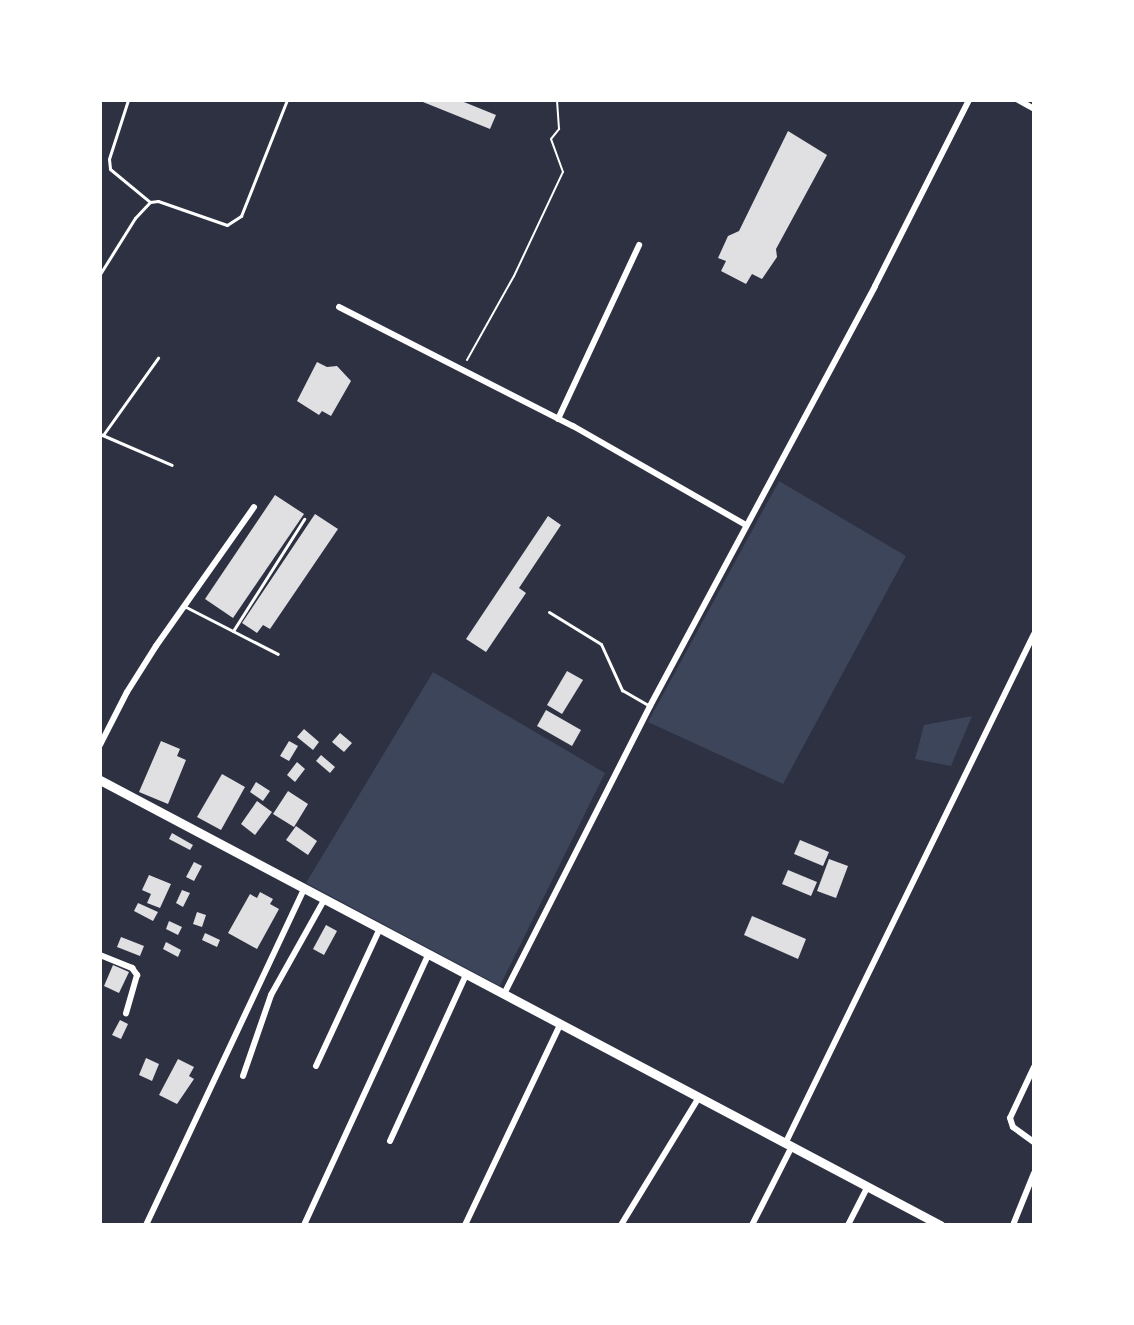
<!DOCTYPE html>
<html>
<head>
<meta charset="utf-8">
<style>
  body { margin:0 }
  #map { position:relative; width:1134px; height:1325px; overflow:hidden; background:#2d3142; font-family:"IBM Plex Sans",sans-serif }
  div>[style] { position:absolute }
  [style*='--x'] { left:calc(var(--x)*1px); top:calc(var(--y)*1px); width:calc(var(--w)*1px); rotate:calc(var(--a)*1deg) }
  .green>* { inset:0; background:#3c4559 }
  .building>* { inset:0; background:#e0e0e3 }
  .path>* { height:2px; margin:-1px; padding:0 1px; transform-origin:1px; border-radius:1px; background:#fff }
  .service>* { height:3px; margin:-1.5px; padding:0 1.5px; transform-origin:1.5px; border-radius:1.5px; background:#fff }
  .minor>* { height:6px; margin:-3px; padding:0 3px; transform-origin:3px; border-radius:3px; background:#fff }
  .secondary>* { height:9px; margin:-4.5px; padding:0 4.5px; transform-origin:4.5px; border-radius:4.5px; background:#fff }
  span { translate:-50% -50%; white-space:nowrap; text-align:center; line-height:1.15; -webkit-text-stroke:7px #fff; paint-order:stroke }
  .frame { position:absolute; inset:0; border:102px solid #fff; pointer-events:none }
</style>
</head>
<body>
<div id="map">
  <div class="green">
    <i style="clip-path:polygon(779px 481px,906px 556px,783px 784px,648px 722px)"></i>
    <i style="clip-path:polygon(433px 672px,605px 773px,500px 986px,306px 883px)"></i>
    <i style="clip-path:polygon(972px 716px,951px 766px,915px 759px,924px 725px)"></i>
  </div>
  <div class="building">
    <i style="clip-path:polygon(418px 100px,459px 100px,496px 115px,490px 129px)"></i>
    <i style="clip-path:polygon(788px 131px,827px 155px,776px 249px,777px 257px,762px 279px,752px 274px,746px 284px,721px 271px,726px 261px,718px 258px,728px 236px,739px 231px)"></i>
    <i style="clip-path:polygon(317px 362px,327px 367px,337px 366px,351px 381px,331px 416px,322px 411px,319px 415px,297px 401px)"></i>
    <i style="clip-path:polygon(275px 495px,304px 514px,233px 618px,205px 599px)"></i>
    <i style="clip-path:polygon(315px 514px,338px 529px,270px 629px,263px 625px,257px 633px,242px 623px)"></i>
    <i style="clip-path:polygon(548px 516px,561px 525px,519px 588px,526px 593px,486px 652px,466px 639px)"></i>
    <i style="clip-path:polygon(567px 671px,583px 680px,562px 714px,547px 705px)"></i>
    <i style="clip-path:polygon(546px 710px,581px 730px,572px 746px,537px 726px)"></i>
    <i style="clip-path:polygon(304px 729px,319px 742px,313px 750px,297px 737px)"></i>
    <i style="clip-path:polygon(340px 733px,352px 743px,344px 752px,332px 742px)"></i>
    <i style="clip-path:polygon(161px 741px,180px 749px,177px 756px,186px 760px,168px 804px,139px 792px)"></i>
    <i style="clip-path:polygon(289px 741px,298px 746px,289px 761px,280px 756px)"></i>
    <i style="clip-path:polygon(321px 755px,335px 767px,330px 773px,316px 761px)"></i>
    <i style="clip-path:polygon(297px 762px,305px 769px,295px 782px,287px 775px)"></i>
    <i style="clip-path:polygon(222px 774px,245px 787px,221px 830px,197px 817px)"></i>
    <i style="clip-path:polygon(256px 782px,270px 791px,263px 801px,250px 792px)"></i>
    <i style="clip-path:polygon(288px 791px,308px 804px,294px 827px,273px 814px)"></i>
    <i style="clip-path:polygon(257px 801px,272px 812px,255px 835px,241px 824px)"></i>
    <i style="clip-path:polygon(296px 826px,317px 841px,308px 855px,286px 840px)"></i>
    <i style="clip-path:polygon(172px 833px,193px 845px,190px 850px,169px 839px)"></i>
    <i style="clip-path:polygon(800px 840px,829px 852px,823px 866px,794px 854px)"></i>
    <i style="clip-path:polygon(829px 859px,848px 866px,836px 898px,817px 891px)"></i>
    <i style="clip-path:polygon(194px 862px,202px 866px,194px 881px,186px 877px)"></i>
    <i style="clip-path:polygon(788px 870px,817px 882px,811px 896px,782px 884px)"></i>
    <i style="clip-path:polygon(149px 875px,171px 884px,160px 908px,147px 903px,151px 894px,142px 890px)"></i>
    <i style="clip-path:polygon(182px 890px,190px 893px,183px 907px,176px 903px)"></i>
    <i style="clip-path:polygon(260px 892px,273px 899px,270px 904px,279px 909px,257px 949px,228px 933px,250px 894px,257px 898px)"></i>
    <i style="clip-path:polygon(138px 903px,158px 912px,153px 921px,134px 911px)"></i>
    <i style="clip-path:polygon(197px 912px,206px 915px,202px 927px,193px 924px)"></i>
    <i style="clip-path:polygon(752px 916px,806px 939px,798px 959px,744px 935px)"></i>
    <i style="clip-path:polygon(169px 921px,182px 927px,178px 935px,166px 929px)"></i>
    <i style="clip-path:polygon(326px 925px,337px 931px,324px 955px,313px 949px)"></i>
    <i style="clip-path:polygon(205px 933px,220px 940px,217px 947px,202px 940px)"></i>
    <i style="clip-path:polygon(121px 937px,144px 946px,140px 956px,117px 947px)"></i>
    <i style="clip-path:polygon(166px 942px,181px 950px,178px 957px,163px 949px)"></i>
    <i style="clip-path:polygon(113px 965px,129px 972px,119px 993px,104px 986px)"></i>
    <i style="clip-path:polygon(120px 1020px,128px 1024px,121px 1039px,112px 1035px)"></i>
    <i style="clip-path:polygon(146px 1058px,159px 1064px,152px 1081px,139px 1075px)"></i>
    <i style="clip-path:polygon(178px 1059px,194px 1067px,189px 1076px,194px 1079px,177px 1104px,159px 1095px)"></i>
  </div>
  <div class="path">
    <i style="--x:467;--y:360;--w:96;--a:-60.8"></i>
    <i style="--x:514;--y:276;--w:115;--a:-64.8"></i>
    <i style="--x:563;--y:172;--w:35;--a:-110"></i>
    <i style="--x:551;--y:139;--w:13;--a:-51"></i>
    <i style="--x:559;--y:129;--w:29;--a:-94"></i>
  </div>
  <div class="service">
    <i style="--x:128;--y:100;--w:62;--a:107.9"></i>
    <i style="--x:109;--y:159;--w:10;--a:84"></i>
    <i style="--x:110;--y:169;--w:52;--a:39.5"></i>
    <i style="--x:100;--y:274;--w:66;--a:-58"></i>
    <i style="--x:135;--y:218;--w:22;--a:-47"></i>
    <i style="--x:150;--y:202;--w:8;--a:-7"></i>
    <i style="--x:158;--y:201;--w:73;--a:19.2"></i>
    <i style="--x:227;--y:225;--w:17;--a:-33"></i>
    <i style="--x:241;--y:216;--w:125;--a:-68.4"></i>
    <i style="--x:100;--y:434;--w:78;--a:23.3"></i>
    <i style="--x:103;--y:435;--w:95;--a:-54.5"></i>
    <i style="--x:186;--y:607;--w:103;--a:27.1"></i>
    <i style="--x:549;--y:612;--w:61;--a:31.6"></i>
    <i style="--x:601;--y:644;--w:51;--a:65.5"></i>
    <i style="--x:622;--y:690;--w:32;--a:30"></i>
    <i style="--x:233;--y:631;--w:133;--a:-57.6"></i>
  </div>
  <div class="minor">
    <i style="--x:1018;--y:100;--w:18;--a:29"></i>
    <i style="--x:339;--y:307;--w:263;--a:27"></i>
    <i style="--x:573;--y:426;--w:199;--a:29.8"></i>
    <i style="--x:558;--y:419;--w:192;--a:-65"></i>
    <i style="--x:100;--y:745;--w:59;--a:-63"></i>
    <i style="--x:127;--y:692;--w:54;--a:-57.8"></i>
    <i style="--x:156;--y:646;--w:170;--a:-54.8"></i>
    <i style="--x:100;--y:955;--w:35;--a:22"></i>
    <i style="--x:132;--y:968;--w:9;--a:54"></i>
    <i style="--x:137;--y:975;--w:40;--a:106"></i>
    <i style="--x:504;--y:994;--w:323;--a:-63.1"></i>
    <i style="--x:650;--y:706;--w:476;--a:-61.8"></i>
    <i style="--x:875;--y:286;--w:208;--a:-63.2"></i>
    <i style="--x:316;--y:1066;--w:150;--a:-65.1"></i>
    <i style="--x:1034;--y:1067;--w:56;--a:115.2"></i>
    <i style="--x:1010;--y:1118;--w:9;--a:72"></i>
    <i style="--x:1013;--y:1127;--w:26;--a:36"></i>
    <i style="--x:243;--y:1076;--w:86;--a:-70.9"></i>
    <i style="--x:271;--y:995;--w:109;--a:-60.8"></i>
    <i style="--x:390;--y:1141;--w:183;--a:-65.4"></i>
    <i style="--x:786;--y:1142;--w:565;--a:-63.98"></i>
    <i style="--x:146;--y:1225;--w:371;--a:-64.8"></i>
    <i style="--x:304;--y:1225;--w:296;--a:-65.3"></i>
    <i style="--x:465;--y:1225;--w:221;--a:-64.6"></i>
    <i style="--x:621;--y:1225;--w:150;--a:-58.6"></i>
    <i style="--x:752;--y:1225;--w:89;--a:-63.1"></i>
    <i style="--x:848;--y:1225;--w:44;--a:-62.9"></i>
    <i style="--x:1013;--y:1225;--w:56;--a:-68"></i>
  </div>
  <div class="secondary">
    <i style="--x:100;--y:780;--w:951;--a:27.91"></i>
  </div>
  <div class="frame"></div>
</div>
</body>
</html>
